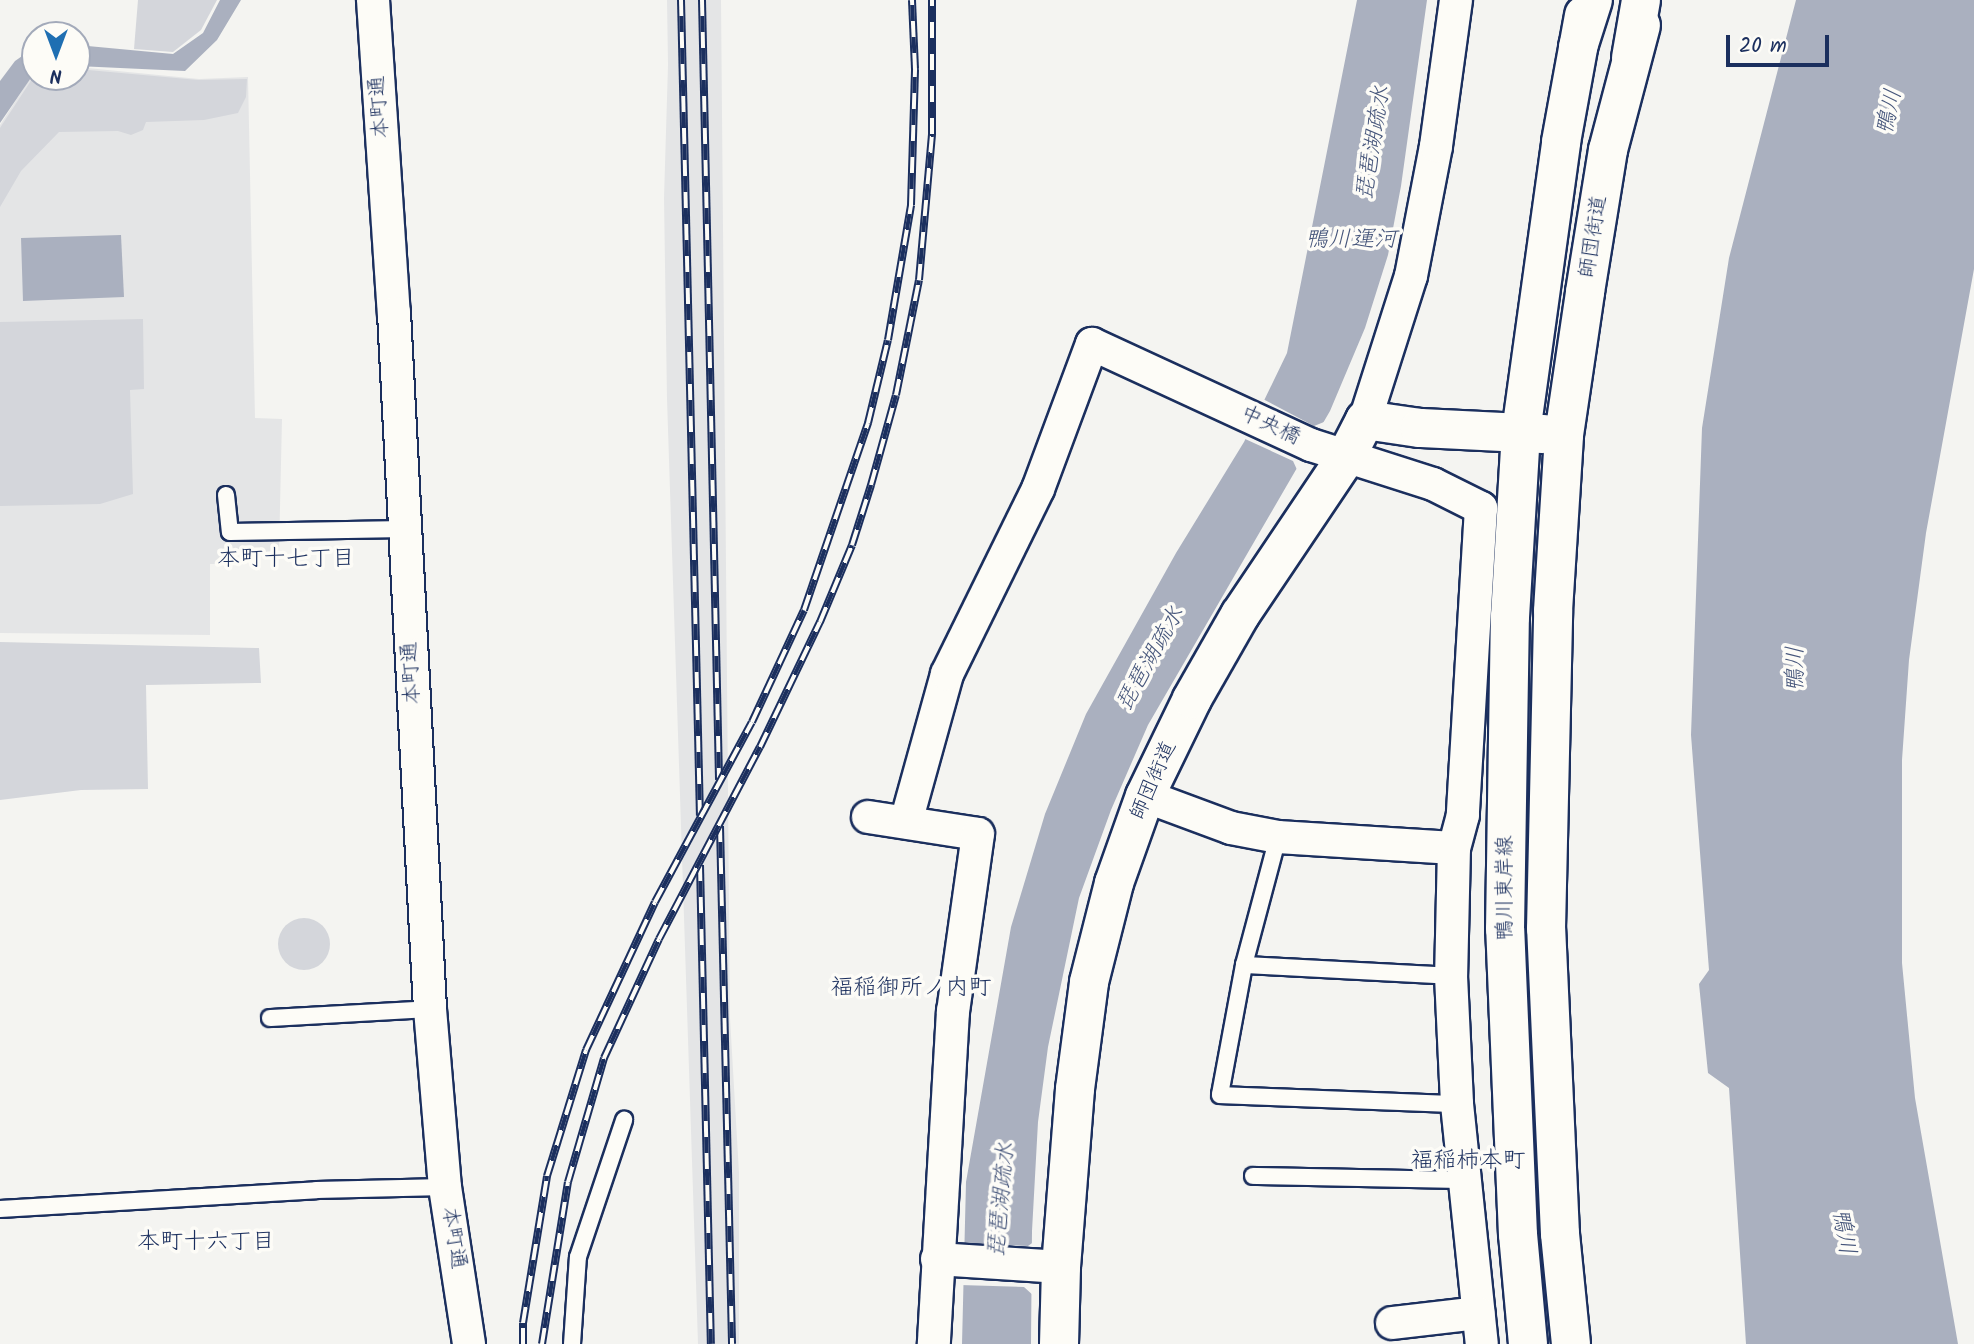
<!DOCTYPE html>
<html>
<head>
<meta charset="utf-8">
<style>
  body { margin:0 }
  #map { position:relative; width:1974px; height:1344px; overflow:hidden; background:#f4f4f1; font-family:Kalam,"Klee One",sans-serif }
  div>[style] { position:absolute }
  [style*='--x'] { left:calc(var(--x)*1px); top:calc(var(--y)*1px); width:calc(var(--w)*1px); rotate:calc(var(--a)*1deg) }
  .built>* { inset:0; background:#e4e5e6 }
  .green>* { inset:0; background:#d4d6db }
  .round { border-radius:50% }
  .water>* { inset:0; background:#aab0bf }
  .pier>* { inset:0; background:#f4f4f1 }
  .roads { filter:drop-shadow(2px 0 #1b2f5e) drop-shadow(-2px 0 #1b2f5e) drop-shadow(0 2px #1b2f5e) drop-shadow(0 -2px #1b2f5e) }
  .lane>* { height:16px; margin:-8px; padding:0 8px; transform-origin:8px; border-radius:8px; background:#fdfcf7 }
  .street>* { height:32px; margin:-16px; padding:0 16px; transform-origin:16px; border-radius:16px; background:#fdfcf7 }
  .secondary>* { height:38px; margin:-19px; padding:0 19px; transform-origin:19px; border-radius:19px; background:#fdfcf7 }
  .highway>* { height:38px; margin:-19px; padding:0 19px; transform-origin:19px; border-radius:19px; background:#fdfcf7 }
  .rail>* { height:8px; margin-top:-4px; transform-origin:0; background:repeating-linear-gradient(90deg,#fdfcf7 0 16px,#1b2f5e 0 32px); box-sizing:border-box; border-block:2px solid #1b2f5e }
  span { translate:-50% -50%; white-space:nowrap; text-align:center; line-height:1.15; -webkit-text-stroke:7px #fdfcf7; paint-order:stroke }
  .street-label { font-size:21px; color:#1b2f5e }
  .water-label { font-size:23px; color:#46567b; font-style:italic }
  .neighbourhood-label { font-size:23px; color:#1b2f5e }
  .north { position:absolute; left:21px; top:21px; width:70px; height:70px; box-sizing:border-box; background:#fdfcf7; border:2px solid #a3aaba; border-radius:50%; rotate:180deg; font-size:19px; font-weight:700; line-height:28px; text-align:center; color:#1b2f5e }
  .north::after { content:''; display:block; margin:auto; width:24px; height:32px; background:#1f6fb2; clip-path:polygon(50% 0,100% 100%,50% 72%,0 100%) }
  .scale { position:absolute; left:1726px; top:35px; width:103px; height:32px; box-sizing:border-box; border:4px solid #1b2f5e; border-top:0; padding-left:9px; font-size:21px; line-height:24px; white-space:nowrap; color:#1b2f5e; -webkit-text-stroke:5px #fdfcf7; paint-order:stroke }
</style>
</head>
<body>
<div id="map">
  <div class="built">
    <i style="clip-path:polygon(667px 0,721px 0,730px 1018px,739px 1173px,739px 1344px,698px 1344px,667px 399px,664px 198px,668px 65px)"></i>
    <i style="clip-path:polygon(77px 67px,199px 79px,248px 77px,255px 418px,282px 419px,279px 552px,222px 552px,221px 564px,210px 564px,210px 635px,0 633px,0 125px,33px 74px,35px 77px,77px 77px)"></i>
  </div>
  <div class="green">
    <i style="clip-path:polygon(138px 0,217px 0,201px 30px,173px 52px,134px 49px)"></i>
    <i style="clip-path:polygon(77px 69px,198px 80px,247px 79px,246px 97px,238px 113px,204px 120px,146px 122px,143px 130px,131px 135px,118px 131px,59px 132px,21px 171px,0 207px,0 128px,34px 76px,77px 77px)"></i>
    <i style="clip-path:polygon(143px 319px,144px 389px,130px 390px,133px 494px,100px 504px,0 506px,0 322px)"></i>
    <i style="clip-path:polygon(0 642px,259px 648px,261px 683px,146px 685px,148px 789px,81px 790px,0 800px)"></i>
    <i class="round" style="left:278px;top:918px;width:52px;height:52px"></i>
  </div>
  <div class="water">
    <i style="clip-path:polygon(220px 0,241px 0,217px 40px,185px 71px,77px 66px,77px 45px,173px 54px,203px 33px)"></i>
    <i style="clip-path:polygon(1357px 0,1427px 0,1401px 186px,1388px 255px,1365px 328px,1330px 411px,1148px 725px,1111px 810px,1079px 898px,1048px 1047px,1038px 1122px,1032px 1231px,1031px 1344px,962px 1344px,966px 1182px,1011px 927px,1045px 814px,1086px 714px,1176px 553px,1244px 442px,1287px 353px)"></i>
    <i style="clip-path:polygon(1796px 0,1974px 0,1974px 269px,1926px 533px,1909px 660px,1902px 760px,1902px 963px,1915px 1098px,1958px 1344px,1746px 1344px,1729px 1088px,1708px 1073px,1699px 984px,1709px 970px,1691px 735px,1702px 428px,1729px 258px)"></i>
    <i style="clip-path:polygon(35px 47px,35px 72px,0 123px,0 81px,15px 61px)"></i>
    <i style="clip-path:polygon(121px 235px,124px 297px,23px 301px,21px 238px)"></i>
  </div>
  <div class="pier">
    <i style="clip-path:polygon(1261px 398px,1314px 426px,1329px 420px,1299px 474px,1293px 461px,1243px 438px)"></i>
    <i style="clip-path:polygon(1035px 1241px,1035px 1297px,1024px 1287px,960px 1285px,961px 1243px,1028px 1246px)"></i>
  </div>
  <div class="roads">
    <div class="lane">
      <i style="--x:226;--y:495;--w:37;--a:84"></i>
      <i style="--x:230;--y:532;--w:175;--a:-1"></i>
      <i style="--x:1278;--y:837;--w:132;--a:104.9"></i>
      <i style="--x:1244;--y:965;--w:132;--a:100.5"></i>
      <i style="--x:1220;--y:1095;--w:237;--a:2.2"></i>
      <i style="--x:1244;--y:965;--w:207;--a:3"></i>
      <i style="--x:270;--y:1018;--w:160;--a:-3.2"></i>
      <i style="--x:1253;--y:1176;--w:212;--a:1.1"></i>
      <i style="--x:0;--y:1209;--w:317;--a:-3.4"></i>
      <i style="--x:316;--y:1190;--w:129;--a:-1.3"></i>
      <i style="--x:572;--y:1344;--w:87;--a:-86.1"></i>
      <i style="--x:578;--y:1257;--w:145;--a:-71.4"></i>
    </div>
    <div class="street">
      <i style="--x:373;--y:0;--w:314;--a:86.2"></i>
      <i style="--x:394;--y:313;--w:697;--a:87.04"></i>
      <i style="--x:430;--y:1009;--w:179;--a:85.2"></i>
      <i style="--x:445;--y:1187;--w:159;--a:81.3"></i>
      <i style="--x:1365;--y:420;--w:151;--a:-72.3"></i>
      <i style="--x:1411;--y:276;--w:132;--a:-79.1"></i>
      <i style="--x:1436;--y:146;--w:147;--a:-82.2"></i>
      <i style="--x:1145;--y:796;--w:92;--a:20.4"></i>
      <i style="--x:1231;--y:828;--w:48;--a:10.8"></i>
      <i style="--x:1278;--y:837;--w:176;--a:3.6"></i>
      <i style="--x:868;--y:817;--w:111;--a:8.8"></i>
      <i style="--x:978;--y:834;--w:179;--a:98"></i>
      <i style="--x:953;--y:1011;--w:334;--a:93.3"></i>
      <i style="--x:906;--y:822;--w:154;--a:-74.5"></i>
      <i style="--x:947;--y:674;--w:206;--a:-63.8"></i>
      <i style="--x:1038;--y:489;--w:155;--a:-69.6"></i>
      <i style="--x:1092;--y:344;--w:241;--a:24.8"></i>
      <i style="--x:1311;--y:445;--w:128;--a:17.7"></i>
      <i style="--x:1433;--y:484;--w:54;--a:26.6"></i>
      <i style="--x:1481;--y:508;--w:308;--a:93.4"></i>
      <i style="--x:1463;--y:815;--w:34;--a:105"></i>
      <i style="--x:1454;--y:848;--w:128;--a:91.3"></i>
      <i style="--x:1451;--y:976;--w:128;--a:87.3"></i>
      <i style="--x:1457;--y:1104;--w:241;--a:84.1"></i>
      <i style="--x:937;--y:1259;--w:124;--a:3.7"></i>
      <i style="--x:1392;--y:1323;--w:87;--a:-6.6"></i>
    </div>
    <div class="secondary">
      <i style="--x:1059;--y:1344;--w:77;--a:-88.5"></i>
      <i style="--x:1061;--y:1267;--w:179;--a:-85.5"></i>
      <i style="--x:1075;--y:1089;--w:108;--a:-82.5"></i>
      <i style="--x:1089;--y:982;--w:102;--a:-75.8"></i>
      <i style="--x:1114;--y:883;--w:92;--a:-70.4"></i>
      <i style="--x:1145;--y:796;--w:108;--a:-64.1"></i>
      <i style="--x:1192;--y:699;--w:97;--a:-60.3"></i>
      <i style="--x:1240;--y:615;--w:190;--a:-56.1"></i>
      <i style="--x:1346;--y:457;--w:42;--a:-62.8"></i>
      <i style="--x:1365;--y:420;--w:56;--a:8.3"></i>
      <i style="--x:1420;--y:428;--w:124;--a:2.8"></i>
      <i style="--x:1528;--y:1344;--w:109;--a:-95.2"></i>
      <i style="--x:1518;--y:1235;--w:306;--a:-92.4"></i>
      <i style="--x:1505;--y:929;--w:312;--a:-89.1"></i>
      <i style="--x:1510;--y:617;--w:185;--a:-86.6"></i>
      <i style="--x:1521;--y:432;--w:293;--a:-82.1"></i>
      <i style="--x:1561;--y:142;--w:129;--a:-79.7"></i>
      <i style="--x:1571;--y:1344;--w:111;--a:-95.7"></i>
      <i style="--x:1560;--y:1234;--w:305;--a:-92.6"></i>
      <i style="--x:1546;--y:929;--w:318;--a:-88.7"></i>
      <i style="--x:1553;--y:611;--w:176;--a:-86.4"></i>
      <i style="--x:1564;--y:435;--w:145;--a:-81.6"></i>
      <i style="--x:1585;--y:292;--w:144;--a:-80.8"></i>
      <i style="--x:1608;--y:150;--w:129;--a:-75.2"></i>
    </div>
    <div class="highway">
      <i style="--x:1578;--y:47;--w:49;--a:-72.3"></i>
      <i style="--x:1631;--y:58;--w:59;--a:-80.2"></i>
    </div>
  </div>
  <div class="rail">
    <i style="--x:681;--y:0;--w:816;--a:88.67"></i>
    <i style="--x:702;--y:0;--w:780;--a:88.75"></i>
    <i style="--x:720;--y:826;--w:518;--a:88.67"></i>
    <i style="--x:700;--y:865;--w:479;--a:88.7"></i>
    <i style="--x:523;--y:1344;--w:21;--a:-90"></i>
    <i style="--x:523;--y:1323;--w:149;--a:-80.7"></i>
    <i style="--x:547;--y:1176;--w:132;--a:-72.8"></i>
    <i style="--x:586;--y:1050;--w:163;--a:-65"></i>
    <i style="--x:655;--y:902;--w:204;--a:-61.7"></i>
    <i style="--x:752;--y:722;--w:123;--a:-65.1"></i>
    <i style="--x:804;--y:610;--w:198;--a:-71.1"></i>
    <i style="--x:868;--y:423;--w:85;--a:-76.5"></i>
    <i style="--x:888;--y:340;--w:137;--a:-80.3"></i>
    <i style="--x:911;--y:205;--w:136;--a:-88.3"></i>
    <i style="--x:915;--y:69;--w:69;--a:-92.5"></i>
    <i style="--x:542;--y:1344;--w:164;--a:-80.9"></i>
    <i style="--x:568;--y:1182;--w:129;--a:-73.8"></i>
    <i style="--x:604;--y:1058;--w:131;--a:-65.2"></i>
    <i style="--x:659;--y:939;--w:217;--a:-62.3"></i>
    <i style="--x:760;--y:747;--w:139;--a:-64.4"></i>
    <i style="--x:820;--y:622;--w:83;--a:-67.4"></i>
    <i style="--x:852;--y:545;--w:63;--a:-72.4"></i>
    <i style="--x:871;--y:485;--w:93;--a:-74.5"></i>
    <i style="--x:896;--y:395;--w:117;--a:-78.7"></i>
    <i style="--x:919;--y:280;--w:147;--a:-84.9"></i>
    <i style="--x:932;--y:134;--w:134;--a:-90"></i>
  </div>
  <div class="street-label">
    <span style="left:380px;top:107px;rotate:-94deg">本町通</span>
    <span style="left:1594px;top:237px;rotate:-81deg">師団街道</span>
    <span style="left:1270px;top:426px;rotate:25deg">中央橋</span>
    <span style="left:412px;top:673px;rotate:-93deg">本町通</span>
    <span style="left:1154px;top:781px;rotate:-66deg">師団街道</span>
    <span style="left:1506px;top:888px;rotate:-90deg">鴨川東岸線</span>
    <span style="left:453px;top:1238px;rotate:81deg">本町通</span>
  </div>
  <div class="water-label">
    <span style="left:1890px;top:112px;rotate:-78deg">鴨川</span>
    <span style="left:1374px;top:143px;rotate:-81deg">琵琶湖疏水</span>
    <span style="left:1351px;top:240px">鴨川運河</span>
    <span style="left:1151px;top:659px;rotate:-61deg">琵琶湖疏水</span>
    <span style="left:1796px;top:669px;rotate:-90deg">鴨川</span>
    <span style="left:1002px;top:1200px;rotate:-85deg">琵琶湖疏水</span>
    <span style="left:1843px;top:1232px;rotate:80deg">鴨川</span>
  </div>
  <div class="neighbourhood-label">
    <span style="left:286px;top:559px">本町十七丁目</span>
    <span style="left:911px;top:988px">福稲御所ノ内町</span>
    <span style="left:1468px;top:1161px">福稲柿本町</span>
    <span style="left:206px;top:1242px">本町十六丁目</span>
  </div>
  <div class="north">N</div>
  <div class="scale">20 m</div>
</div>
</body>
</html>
